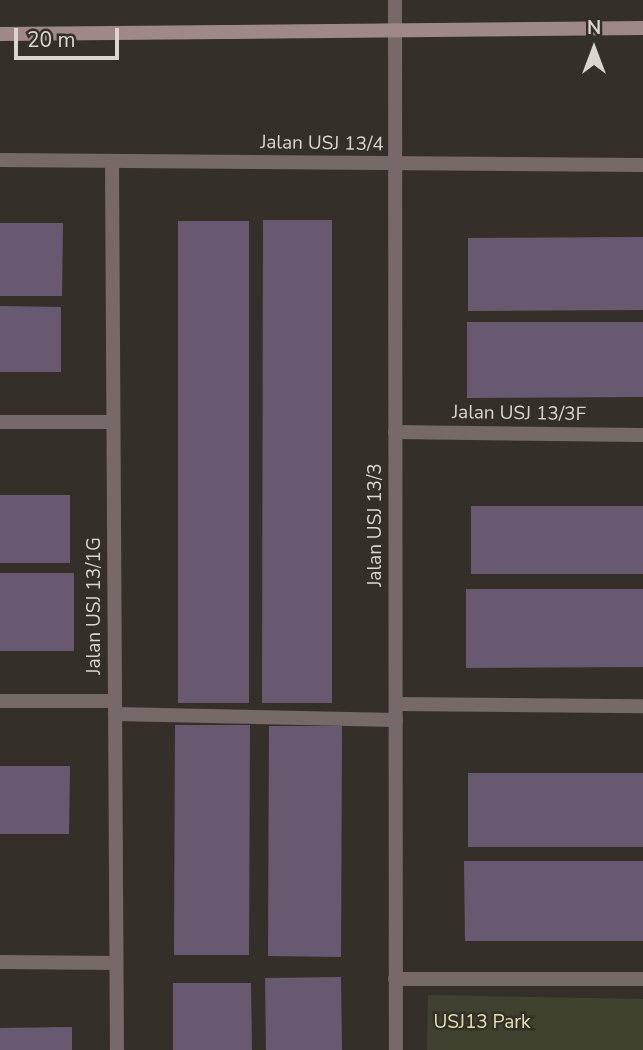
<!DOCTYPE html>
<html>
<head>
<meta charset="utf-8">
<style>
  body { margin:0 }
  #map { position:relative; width:643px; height:1050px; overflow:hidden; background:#343029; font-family:"Nunito Sans",sans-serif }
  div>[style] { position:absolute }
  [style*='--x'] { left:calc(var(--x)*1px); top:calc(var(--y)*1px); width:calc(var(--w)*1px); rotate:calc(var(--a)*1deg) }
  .green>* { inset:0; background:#40412e }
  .building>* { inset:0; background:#685971 }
  .service>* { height:14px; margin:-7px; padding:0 7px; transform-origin:7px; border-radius:7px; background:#786969 }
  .minor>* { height:14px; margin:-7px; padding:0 7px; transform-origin:7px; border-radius:7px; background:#786969 }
  .secondary>* { height:14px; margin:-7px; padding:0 7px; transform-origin:7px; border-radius:7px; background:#9f8888 }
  span { translate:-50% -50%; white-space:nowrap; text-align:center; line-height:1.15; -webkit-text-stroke:5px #343029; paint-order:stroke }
  .street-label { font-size:19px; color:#d9d6d1 }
  .park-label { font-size:19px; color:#dfe3ad }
  .north { position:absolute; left:559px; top:14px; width:70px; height:70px; -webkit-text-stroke:5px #343029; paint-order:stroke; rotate:0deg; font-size:19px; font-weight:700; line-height:28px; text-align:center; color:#d9d6d1 }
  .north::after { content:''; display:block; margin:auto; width:24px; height:32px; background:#d9d6d1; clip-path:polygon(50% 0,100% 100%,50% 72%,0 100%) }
  .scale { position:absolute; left:14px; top:28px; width:105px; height:32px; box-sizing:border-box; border:4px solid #d9d6d1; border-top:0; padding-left:9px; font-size:21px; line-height:24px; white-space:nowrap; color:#d9d6d1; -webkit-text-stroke:5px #343029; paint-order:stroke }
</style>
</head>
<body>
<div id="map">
  <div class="green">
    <i style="clip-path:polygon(428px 995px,643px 999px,643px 1050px,427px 1050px)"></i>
  </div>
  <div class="building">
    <i style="clip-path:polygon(263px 220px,332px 220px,332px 703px,262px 703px)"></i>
    <i style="clip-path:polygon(178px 221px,249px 221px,249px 703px,178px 703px)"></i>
    <i style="clip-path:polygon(0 223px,63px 223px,62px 296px,0 296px)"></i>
    <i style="clip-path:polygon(643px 237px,643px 310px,468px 311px,468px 238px)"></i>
    <i style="clip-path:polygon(0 306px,61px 307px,61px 372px,0 372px)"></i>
    <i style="clip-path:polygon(467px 322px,643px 322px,643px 397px,467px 398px)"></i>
    <i style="clip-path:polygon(0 495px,70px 495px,70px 563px,0 563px)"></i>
    <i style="clip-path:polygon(471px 506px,643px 506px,643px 574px,471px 574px)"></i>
    <i style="clip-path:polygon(0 573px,74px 573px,74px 651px,0 651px)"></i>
    <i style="clip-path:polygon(466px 589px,643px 589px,643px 667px,466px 668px)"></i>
    <i style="clip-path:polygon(175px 725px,250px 725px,249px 955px,174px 955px)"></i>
    <i style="clip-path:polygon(269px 726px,342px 726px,341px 957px,268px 956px)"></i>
    <i style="clip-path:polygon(0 766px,70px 766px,69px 834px,0 834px)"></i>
    <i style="clip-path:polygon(468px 773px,643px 773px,643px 847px,468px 847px)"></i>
    <i style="clip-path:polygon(464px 861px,643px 861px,643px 941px,465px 941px)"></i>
    <i style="clip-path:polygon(341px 977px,342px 1050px,266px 1050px,265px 978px)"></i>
    <i style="clip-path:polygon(173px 983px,251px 983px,252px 1050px,173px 1050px)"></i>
    <i style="clip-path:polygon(72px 1027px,72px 1050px,0 1050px,0 1028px)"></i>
  </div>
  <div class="service">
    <i style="--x:115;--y:714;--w:281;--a:1.2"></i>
  </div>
  <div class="minor">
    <i style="--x:395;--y:0;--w:1050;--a:89.95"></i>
    <i style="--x:0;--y:160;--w:643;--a:0.45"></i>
    <i style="--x:112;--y:161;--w:889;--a:89.68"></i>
    <i style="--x:0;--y:422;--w:113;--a:0"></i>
    <i style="--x:395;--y:432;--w:248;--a:0.7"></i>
    <i style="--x:0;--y:701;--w:115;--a:0"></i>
    <i style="--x:396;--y:704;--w:247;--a:0.5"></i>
    <i style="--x:0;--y:962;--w:116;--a:0.5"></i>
    <i style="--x:395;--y:979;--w:248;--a:0"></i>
  </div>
  <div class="secondary">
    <i style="--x:0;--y:34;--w:643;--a:-0.53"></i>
  </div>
  <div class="street-label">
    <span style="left:322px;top:144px;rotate:1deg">Jalan USJ 13/4</span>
    <span style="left:519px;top:414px;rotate:1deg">Jalan USJ 13/3F</span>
    <span style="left:376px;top:525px;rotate:-90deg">Jalan USJ 13/3</span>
    <span style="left:95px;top:606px;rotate:-90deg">Jalan USJ 13/1G</span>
  </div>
  <div class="park-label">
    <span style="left:482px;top:1023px">USJ13 Park</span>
  </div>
  <div class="north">N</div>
  <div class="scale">20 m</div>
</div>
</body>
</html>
